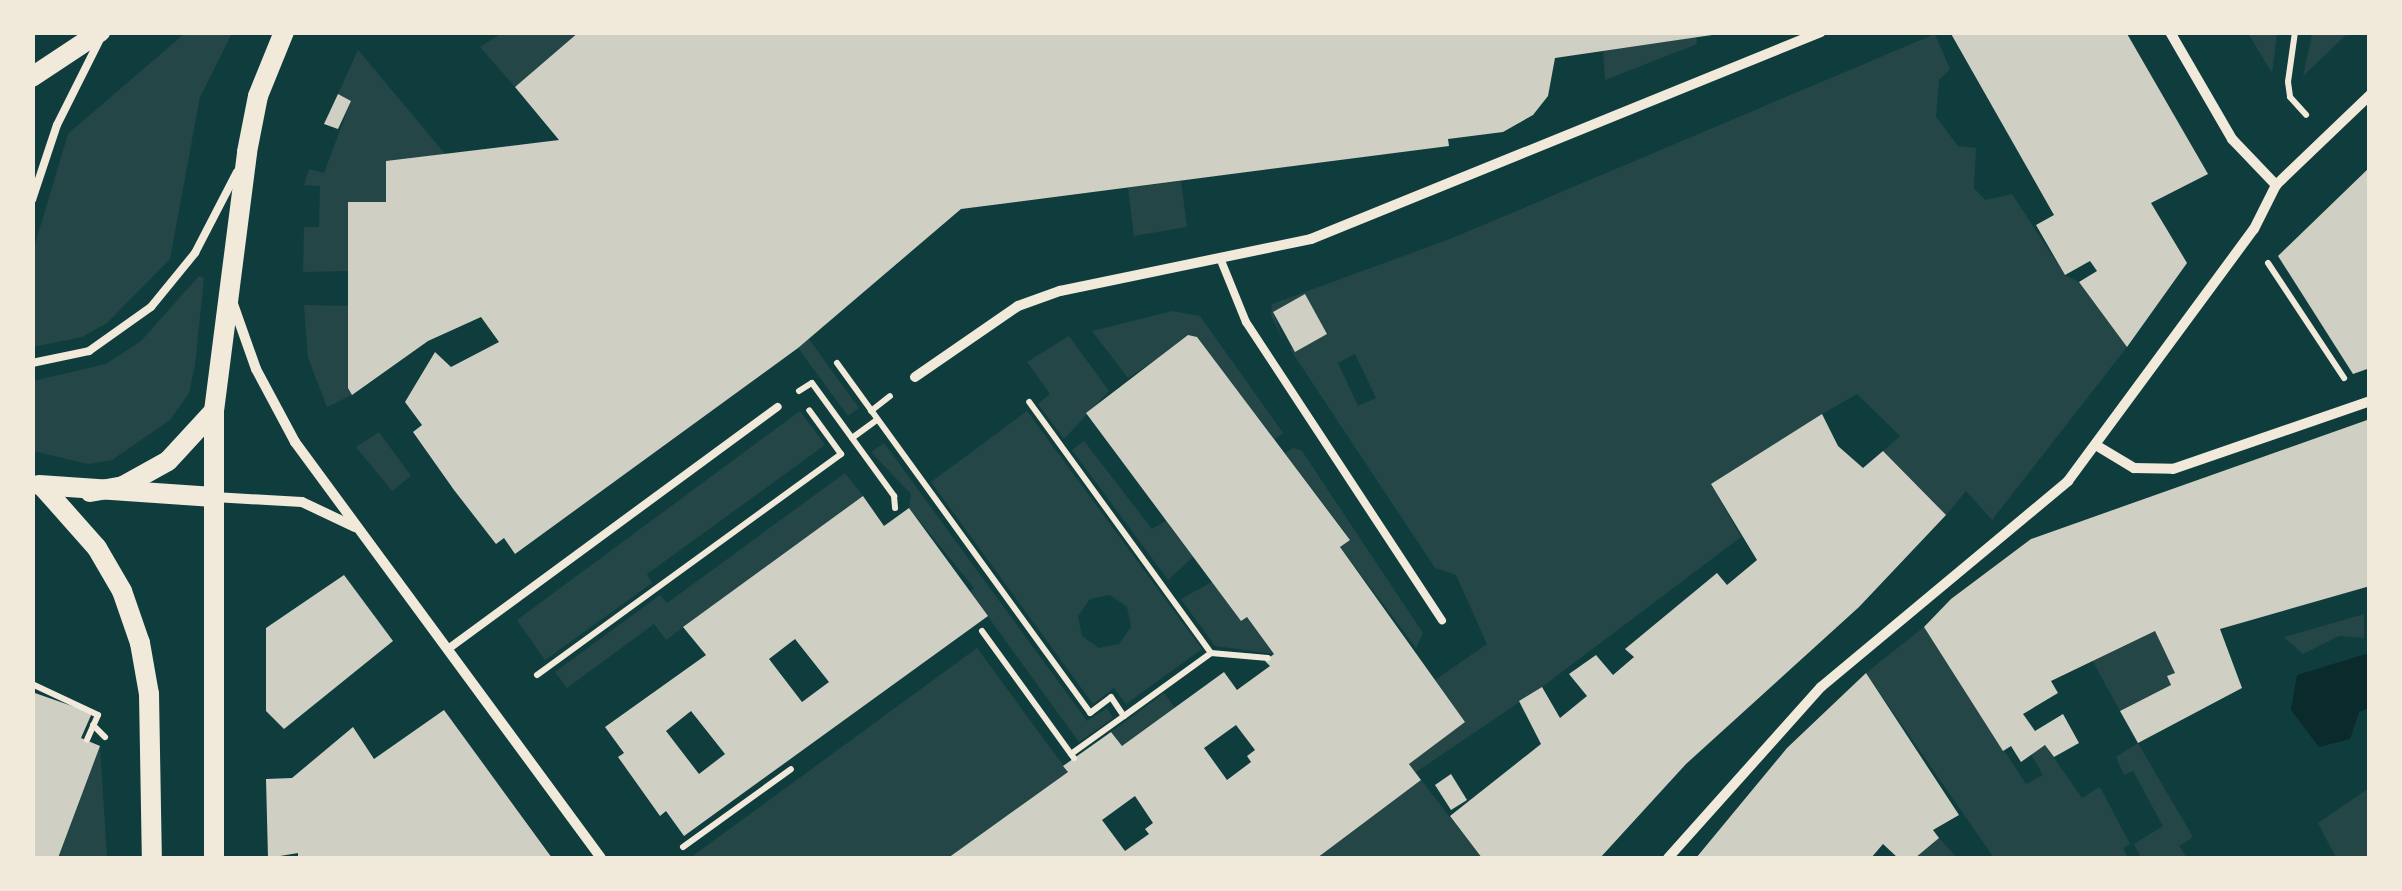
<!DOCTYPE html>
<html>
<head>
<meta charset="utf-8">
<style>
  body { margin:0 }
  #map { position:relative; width:2402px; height:891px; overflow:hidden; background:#0f3d3e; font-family:"IBM Plex Sans",sans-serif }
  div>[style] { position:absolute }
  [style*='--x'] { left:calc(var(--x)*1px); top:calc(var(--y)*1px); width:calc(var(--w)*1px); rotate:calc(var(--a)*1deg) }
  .green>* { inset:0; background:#244646 }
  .water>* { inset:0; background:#0a2a2b }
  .building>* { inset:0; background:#cfcfc3 }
  .path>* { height:6px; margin:-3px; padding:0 3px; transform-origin:3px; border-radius:3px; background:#f1e9da }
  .service>* { height:8px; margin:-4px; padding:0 4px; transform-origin:4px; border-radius:4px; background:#f1e9da }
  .minor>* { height:10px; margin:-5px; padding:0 5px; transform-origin:5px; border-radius:5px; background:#f1e9da }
  .secondary>* { height:20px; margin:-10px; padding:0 10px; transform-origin:10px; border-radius:10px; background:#f1e9da }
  span { translate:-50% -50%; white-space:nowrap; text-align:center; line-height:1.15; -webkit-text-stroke:9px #f1e9da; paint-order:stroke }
  .frame { position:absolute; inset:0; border:35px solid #f1e9da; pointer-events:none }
</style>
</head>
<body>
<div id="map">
  <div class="green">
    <i style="clip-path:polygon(2315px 32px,2348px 33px,2303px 76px,2312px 35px)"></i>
    <i style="clip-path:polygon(185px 33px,232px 33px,200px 97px,170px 259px,107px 323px,82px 337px,33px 347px,33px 251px,68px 134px)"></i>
    <i style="clip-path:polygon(502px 33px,579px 33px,515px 87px,480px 47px)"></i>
    <i style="clip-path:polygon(2248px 33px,2277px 33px,2272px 73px)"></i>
    <i style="clip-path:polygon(evenodd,1935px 34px,1950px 69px,1939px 80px,1936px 117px,1958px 146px,1976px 148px,1974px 188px,1985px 200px,2012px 194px,2065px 275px,2079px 282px,2127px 347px,1992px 520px,1966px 491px,1946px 515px,1883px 451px,1900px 436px,1857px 394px,1822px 414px,1711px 484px,1741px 537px,1542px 687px,1416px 772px,1409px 764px,1465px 722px,1435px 680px,1487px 644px,1456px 575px,1435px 568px,1290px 349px,1327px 334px,1305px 295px,1273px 312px,1283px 340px,1271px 315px,1272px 304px,1450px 239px,1935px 34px,1355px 354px,1376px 398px,1358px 406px,1338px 363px,1355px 354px)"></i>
    <i style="clip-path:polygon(1696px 37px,1697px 44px,1605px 80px,1603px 51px)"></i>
    <i style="clip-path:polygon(358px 50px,446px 155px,386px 202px,350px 271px,303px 272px,304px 227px,319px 227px,320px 186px,304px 185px,309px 169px,324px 173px,351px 101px,338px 94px)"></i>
    <i style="clip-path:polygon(1181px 181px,1187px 227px,1134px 236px,1128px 188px)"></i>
    <i style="clip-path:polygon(199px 276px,204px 278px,195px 365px,189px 393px,170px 420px,112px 460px,88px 464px,33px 451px,33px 381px,106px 364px,141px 341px)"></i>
    <i style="clip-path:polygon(304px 305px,350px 306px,352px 395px,327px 407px,308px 358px)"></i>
    <i style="clip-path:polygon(1172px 311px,1200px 316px,1283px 433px,1275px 439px,1194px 335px,1128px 378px,1092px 331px)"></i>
    <i style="clip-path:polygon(1069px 336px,1109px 391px,1064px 439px,1038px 404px,1050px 394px,1027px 362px)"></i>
    <i style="clip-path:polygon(808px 338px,859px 408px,848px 416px,798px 348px)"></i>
    <i style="clip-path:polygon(800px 411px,825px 445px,647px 574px,652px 583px,545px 660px,517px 620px)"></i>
    <i style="clip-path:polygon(evenodd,1027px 411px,1202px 649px,1126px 704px,1114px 688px,1093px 704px,931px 482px,1027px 411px,1110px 595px,1127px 607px,1131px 627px,1119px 644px,1099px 648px,1082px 636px,1078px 616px,1090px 599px,1110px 595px)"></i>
    <i style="clip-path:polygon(379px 432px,411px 476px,392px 491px,356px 447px)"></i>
    <i style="clip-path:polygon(1084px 441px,1152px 529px,1166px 521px,1193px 557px,1168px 580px,1072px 450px)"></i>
    <i style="clip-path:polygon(884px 443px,1087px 721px,1107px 708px,1113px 718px,1079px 742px,970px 592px,974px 588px,909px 508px,911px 494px,871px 452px)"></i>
    <i style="clip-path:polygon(1293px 448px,1302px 451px,1423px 633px,1416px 648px,1340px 547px,1350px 539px,1285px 453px)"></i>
    <i style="clip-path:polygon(845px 473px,863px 496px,666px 640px,654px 624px,567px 688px,555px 672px,660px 595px,667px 603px)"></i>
    <i style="clip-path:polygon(1212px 582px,1247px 617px,1274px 654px,1215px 646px,1181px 599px)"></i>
    <i style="clip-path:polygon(2364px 614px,2364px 638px,2339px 636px,2303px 654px,2284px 637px)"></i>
    <i style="clip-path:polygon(1924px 627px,2026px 784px,2043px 775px,2031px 754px,2045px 745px,2082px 798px,2100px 787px,2130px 844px,2123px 848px,2128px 858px,1994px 858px,1866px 673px)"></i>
    <i style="clip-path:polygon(2155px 631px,2175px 673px,2167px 676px,2171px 685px,2120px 711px,2092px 660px)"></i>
    <i style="clip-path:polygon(977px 648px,1068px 772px,948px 858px,690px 858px)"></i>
    <i style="clip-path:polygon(1164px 693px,1175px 708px,1122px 746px,1111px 732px)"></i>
    <i style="clip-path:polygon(2138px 743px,2193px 837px,2179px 846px,2187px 858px,2134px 858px,2140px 855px,2134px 844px,2163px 826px,2133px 771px,2124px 775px,2116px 757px)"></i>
    <i style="clip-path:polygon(100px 746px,107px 858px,58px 858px)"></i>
    <i style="clip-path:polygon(1421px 780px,1482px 858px,1317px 858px,1348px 835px)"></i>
    <i style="clip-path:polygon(2369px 788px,2369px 858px,2336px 858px,2318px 823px)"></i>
    <i style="clip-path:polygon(1939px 838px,1957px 858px,1915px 858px)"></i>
  </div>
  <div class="water">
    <i style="clip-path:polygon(2369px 653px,2369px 708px,2359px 712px,2350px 739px,2319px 747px,2291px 710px,2297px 675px)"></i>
  </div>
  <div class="building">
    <i style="clip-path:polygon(579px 32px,1711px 32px,1712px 35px,1555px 58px,1548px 96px,1533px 115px,1503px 132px,1448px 139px,1449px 146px,961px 209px,798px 348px,515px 554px,504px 538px,496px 544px,454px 490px,413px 432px,422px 425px,405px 402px,435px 352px,451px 367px,499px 342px,481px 317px,428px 341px,352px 395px,348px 388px,348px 202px,386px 202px,386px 161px,559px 140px,515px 87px)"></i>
    <i style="clip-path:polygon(1950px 32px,2126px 32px,2208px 174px,2151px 203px,2187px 263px,2127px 347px,2079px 282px,2097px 271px,2090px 261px,2065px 275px,2036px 225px,2054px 215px)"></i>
    <i style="clip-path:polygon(338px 94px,351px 101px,338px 129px,324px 124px)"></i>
    <i style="clip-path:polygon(2370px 167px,2370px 368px,2353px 374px,2278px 256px)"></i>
    <i style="clip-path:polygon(1305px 294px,1327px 334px,1295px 352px,1273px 312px)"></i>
    <i style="clip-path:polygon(evenodd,1188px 335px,1197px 337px,1350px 540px,1340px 547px,1465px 722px,1409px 764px,1421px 780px,1317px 858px,948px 858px,1068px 772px,1063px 766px,1111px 732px,1122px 746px,1224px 672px,1237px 690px,1270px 666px,1265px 661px,1274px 654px,1247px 617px,1241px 621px,1086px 413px,1188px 335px,1236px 725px,1255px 750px,1247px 756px,1251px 762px,1227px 780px,1204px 748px,1236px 725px,1188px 335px,1135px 796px,1153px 823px,1145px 829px,1149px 834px,1125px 851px,1102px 820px,1135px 796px)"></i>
    <i style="clip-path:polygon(1822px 414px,1838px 446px,1863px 468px,1883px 451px,1946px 515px,1859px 607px,1686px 764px,1600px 858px,1482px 858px,1450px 816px,1541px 744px,1519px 701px,1542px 687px,1560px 718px,1587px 696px,1569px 674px,1596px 655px,1613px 675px,1634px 657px,1625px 649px,1717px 573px,1727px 585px,1757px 560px,1711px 484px)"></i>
    <i style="clip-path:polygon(2370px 419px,2370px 586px,2220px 629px,2242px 688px,2138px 743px,2120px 711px,2171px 685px,2167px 676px,2175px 673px,2155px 631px,2051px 681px,2058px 693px,2023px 714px,2035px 731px,2063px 714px,2079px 743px,2054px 757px,2045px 745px,2021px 762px,2011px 746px,2003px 751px,1924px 627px,1951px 599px,2031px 539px)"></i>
    <i style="clip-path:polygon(evenodd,863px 496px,884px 526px,909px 508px,988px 616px,684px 836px,666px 811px,660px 816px,618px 757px,624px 753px,605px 727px,706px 655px,683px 627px,863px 496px,795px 639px,829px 682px,802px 702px,769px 659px,795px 639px,863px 496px,691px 711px,725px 754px,699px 774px,666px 731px,691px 711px)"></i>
    <i style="clip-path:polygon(344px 575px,393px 641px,284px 729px,266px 711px,266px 628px)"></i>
    <i style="clip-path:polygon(1866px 673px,1959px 815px,1933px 830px,1939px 838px,1915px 858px,1898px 858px,1883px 844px,1871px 858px,1696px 858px,1787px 748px)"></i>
    <i style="clip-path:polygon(32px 692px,92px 713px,81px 738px,100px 746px,58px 858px,32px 858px)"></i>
    <i style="clip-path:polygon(444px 710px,552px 858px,298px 858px,298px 853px,268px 858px,266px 779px,292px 778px,353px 727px,374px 759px)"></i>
    <i style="clip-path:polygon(1451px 774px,1467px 800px,1451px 810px,1435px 785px)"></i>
  </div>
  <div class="path">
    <i style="--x:2295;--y:32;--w:50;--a:98"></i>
    <i style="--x:2288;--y:82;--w:15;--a:82"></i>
    <i style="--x:2290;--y:97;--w:24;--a:48"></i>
    <i style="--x:2268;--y:263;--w:138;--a:56.5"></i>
    <i style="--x:837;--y:363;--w:432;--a:54.1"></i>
    <i style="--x:1090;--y:713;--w:26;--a:-37"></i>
    <i style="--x:1111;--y:697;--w:23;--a:56"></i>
    <i style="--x:1124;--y:716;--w:107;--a:-35.9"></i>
    <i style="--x:1211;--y:653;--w:310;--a:-125.9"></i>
    <i style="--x:799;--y:391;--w:15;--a:-32"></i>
    <i style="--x:812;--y:383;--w:140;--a:54"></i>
    <i style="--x:894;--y:496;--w:12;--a:85"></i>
    <i style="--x:871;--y:411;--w:24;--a:-38"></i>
    <i style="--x:852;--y:438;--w:31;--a:-36"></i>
    <i style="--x:982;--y:631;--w:157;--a:54.1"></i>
    <i style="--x:1211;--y:653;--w:57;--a:5"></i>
    <i style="--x:537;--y:675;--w:376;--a:-36"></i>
    <i style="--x:841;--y:454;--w:54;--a:-126"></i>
    <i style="--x:32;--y:684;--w:73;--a:25.2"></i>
    <i style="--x:98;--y:715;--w:27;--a:114"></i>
    <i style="--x:93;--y:725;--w:17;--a:45"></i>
    <i style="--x:1071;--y:754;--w:65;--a:-35.6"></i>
    <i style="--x:683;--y:847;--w:133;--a:-35.8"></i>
  </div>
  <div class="service">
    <i style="--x:32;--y:200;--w:79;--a:-71.6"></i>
    <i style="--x:57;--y:125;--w:94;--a:-63.4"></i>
    <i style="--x:1220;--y:258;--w:69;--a:67.9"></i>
    <i style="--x:1246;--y:322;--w:357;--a:56.7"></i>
    <i style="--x:32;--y:363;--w:58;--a:-11.9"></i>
    <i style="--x:89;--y:351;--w:76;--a:-35.4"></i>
    <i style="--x:151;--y:307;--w:70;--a:-50.8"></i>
    <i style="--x:195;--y:253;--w:91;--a:-62.6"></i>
    <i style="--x:448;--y:649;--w:409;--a:-36.3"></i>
  </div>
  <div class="minor">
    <i style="--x:2170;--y:32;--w:124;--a:59.9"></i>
    <i style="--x:2232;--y:139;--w:64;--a:46.3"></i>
    <i style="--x:233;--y:304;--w:69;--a:70.5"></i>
    <i style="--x:256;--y:369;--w:83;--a:61.9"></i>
    <i style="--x:295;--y:442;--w:516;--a:53.66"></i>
    <i style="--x:915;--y:377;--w:125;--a:-34.6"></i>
    <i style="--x:1018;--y:306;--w:45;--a:-19.7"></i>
    <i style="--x:1060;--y:291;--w:256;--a:-11.7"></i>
    <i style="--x:1311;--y:239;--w:550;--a:-22.09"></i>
    <i style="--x:2099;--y:447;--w:41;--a:31"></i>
    <i style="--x:2134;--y:468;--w:39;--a:1"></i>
    <i style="--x:2173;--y:469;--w:208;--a:-19"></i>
    <i style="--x:214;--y:497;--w:88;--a:3.3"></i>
    <i style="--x:302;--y:502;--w:59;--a:25.3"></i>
    <i style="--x:1668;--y:858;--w:229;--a:-48.2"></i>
    <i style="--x:1821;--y:687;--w:322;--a:-39.8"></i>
    <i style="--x:2068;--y:481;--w:313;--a:-53.6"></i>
    <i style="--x:2254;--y:229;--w:49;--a:-63.4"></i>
    <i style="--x:2276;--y:185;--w:130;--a:-43.8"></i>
  </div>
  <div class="secondary">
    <i style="--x:32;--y:77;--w:82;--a:-33.5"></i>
    <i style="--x:39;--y:485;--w:175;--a:3.9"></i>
    <i style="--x:43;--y:487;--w:81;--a:48.5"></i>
    <i style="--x:97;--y:548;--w:50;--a:59.8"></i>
    <i style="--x:122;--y:591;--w:55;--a:70.9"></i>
    <i style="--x:140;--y:643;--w:52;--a:80"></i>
    <i style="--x:149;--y:694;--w:164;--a:89"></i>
    <i style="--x:90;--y:492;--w:34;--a:-10"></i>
    <i style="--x:123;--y:486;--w:51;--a:-29.1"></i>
    <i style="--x:168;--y:461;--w:68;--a:-47.4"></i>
    <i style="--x:214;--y:411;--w:261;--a:-82.7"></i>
    <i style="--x:247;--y:152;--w:57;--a:-78.9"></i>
    <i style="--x:258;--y:96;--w:69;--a:-67.9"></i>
    <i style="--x:214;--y:858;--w:447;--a:-90"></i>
  </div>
  <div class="frame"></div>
</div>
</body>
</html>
